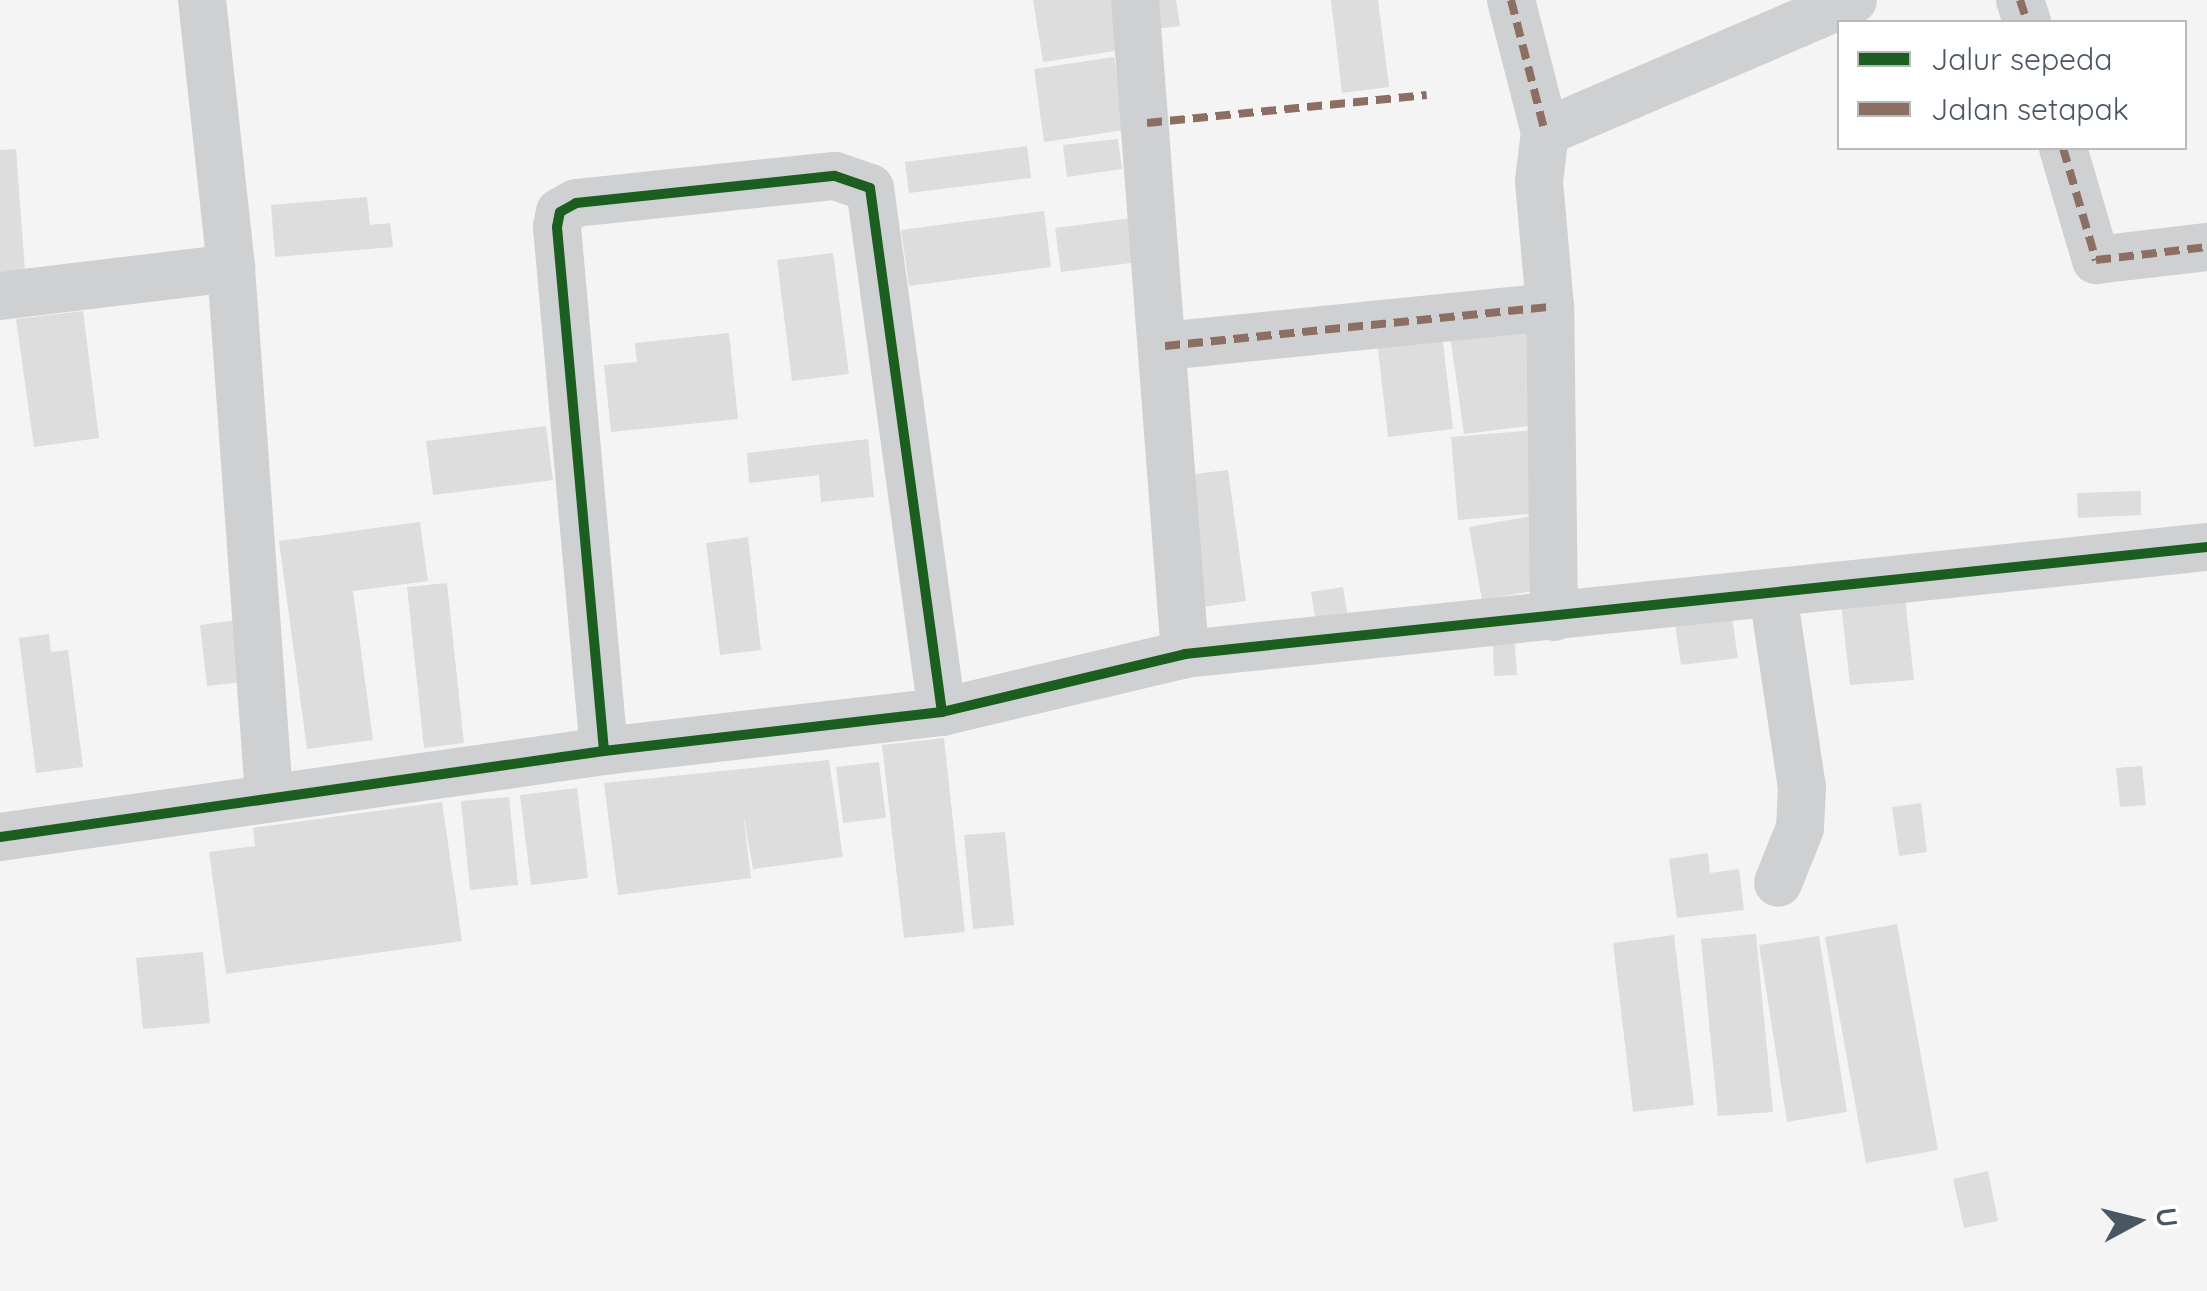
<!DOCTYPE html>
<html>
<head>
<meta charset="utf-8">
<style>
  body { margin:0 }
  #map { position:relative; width:2207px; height:1291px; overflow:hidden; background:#f4f4f4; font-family:Quicksand,sans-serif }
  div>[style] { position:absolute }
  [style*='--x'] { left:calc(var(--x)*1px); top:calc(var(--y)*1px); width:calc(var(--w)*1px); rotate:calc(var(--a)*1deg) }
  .building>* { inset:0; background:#ddddde }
  .minor>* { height:48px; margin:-24px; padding:0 24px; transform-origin:24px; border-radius:24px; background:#ced0d2 }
  .quiet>* { height:8px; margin-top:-4px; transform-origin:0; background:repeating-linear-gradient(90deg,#8d6e63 0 15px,transparent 0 23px) }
  .cycleway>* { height:10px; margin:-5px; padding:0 5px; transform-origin:5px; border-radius:5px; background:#1b5e20 }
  span { translate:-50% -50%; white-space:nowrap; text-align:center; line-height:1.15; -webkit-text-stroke:10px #fff; paint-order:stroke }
  .legend { position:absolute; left:1837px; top:20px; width:350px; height:130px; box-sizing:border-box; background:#fff; border:2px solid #b7bbc0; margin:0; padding:12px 18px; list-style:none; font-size:30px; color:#4a5661 }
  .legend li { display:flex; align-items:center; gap:20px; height:50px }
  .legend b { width:50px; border:2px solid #b7bbc0 }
  .north { position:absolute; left:2087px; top:1171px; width:100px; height:100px; -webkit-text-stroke:8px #fff; paint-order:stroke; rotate:83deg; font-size:28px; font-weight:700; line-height:40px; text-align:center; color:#4a5661 }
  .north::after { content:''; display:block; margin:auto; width:35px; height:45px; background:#4a5661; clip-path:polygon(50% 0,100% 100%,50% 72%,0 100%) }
</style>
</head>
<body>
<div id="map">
  <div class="building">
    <i style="clip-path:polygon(1033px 0,1114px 0,1122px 50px,1043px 62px)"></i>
    <i style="clip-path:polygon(1141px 0,1176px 0,1180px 26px,1145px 30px)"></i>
    <i style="clip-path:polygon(1331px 0,1378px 0,1389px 87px,1342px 93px)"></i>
    <i style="clip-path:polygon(1114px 57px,1125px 130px,1044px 142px,1034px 69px)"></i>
    <i style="clip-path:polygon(1118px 139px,1122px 169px,1067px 177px,1063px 145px)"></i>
    <i style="clip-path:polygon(1027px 146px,1031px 178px,909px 193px,905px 162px)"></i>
    <i style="clip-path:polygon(16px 149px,25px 270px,0 272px,0 150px)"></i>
    <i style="clip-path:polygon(367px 197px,370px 225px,390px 223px,393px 247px,275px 257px,271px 205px)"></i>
    <i style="clip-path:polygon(1044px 211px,1051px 267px,909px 286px,901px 230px)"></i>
    <i style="clip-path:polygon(1140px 217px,1146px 261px,1061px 272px,1055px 228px)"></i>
    <i style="clip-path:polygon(833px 253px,849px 374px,792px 381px,777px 260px)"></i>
    <i style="clip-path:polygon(1529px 310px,1545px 424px,1464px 434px,1448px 321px)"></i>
    <i style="clip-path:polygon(83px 311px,99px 438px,34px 447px,16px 319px)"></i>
    <i style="clip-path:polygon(729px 333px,738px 419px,611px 432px,604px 365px,637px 362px,635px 343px)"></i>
    <i style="clip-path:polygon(1442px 333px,1453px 429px,1388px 437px,1377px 340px)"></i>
    <i style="clip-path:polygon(546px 426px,553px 480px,433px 495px,426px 441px)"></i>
    <i style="clip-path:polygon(1534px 430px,1541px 513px,1458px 520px,1451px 437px)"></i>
    <i style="clip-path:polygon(868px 439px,874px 497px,821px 502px,819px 475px,749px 483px,747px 453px)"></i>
    <i style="clip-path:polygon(1228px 470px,1246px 601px,1195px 608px,1177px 476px)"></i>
    <i style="clip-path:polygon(2141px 491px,2141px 515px,2078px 518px,2077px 493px)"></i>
    <i style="clip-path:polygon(1531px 516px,1544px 589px,1482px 600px,1469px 527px)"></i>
    <i style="clip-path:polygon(420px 522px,428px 581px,353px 591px,373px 740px,307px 749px,279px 541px)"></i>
    <i style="clip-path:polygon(748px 537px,761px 650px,720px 655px,706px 543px)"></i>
    <i style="clip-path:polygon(447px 583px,464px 743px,424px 748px,407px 587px)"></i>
    <i style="clip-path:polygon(1343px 587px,1348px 618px,1316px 623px,1311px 592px)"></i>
    <i style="clip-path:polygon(1905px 597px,1914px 680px,1850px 685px,1841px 603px)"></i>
    <i style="clip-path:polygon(1732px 617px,1738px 658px,1681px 665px,1675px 624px)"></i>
    <i style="clip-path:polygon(244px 619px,252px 681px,207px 686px,200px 625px)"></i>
    <i style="clip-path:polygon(49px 634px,51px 652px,68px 650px,83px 767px,36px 773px,19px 638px)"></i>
    <i style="clip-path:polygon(1515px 644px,1517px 675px,1494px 676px,1493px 645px)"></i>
    <i style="clip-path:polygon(944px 738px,965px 932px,904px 938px,882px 745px)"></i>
    <i style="clip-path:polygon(829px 760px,843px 857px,753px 869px,743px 812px,751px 878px,618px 895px,604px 783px)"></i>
    <i style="clip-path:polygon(879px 762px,886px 818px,843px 823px,836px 767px)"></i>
    <i style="clip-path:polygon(2142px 766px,2146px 805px,2120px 807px,2116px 768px)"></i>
    <i style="clip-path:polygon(577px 788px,588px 878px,531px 885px,520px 795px)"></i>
    <i style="clip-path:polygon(509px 797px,518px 885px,470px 890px,461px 801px)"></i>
    <i style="clip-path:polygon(442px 802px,462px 941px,226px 974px,209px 852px,255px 846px,253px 828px)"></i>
    <i style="clip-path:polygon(1921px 803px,1927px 852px,1899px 856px,1892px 807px)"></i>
    <i style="clip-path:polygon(1005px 832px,1014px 925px,973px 929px,964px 835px)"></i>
    <i style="clip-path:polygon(1708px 853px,1710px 873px,1739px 869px,1744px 910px,1677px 918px,1669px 859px)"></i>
    <i style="clip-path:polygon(1897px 924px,1938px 1150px,1866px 1163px,1825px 937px)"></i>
    <i style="clip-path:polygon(1756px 934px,1773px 1112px,1718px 1116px,1701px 939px)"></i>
    <i style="clip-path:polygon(1674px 935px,1694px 1105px,1633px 1112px,1613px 943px)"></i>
    <i style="clip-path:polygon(1819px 936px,1847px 1112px,1787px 1122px,1759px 945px)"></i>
    <i style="clip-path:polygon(203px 952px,210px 1023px,143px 1029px,136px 958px)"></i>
    <i style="clip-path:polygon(1988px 1171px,1998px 1221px,1964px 1228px,1953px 1179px)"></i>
  </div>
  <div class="minor">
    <i style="--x:202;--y:0;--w:270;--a:83.8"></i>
    <i style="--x:231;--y:268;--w:529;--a:85.88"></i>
    <i style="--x:1135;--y:0;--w:656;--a:85.63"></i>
    <i style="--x:1511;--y:0;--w:136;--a:75.6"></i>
    <i style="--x:2020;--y:0;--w:23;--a:72"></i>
    <i style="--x:2063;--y:148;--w:117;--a:73.6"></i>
    <i style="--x:2096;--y:260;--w:112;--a:-6.7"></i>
    <i style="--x:0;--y:296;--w:233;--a:-6.9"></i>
    <i style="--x:1165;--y:346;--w:387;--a:-5.8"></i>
    <i style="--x:1773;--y:594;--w:195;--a:81.5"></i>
    <i style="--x:1802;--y:787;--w:41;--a:92.8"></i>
    <i style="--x:1800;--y:828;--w:59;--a:111.8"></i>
    <i style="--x:1554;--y:617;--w:310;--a:-90.7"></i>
    <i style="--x:1550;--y:307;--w:126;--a:-95"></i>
    <i style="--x:1539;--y:181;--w:49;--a:-83"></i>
    <i style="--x:1545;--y:132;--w:335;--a:-23.2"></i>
    <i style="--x:604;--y:751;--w:526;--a:-95.13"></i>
    <i style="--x:557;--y:227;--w:15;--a:-79"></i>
    <i style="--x:560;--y:212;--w:18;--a:-29"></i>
    <i style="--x:576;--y:203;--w:260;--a:-6"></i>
    <i style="--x:835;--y:176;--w:37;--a:19"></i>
    <i style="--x:870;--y:188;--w:529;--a:82.18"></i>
    <i style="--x:0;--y:837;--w:610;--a:-8.1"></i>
    <i style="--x:604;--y:751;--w:340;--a:-6.6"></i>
    <i style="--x:942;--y:712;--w:250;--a:-13.4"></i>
    <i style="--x:1185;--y:654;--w:1028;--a:-5.98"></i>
  </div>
  <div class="quiet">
    <i style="--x:1511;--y:0;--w:136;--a:75.6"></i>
    <i style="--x:2020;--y:0;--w:23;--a:72"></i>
    <i style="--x:1147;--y:123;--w:281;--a:-5.7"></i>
    <i style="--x:2063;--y:148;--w:117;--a:73.6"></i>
    <i style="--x:2096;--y:260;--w:112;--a:-6.7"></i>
    <i style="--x:1165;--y:346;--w:387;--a:-5.8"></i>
  </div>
  <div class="cycleway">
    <i style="--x:604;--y:751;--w:526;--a:-95.13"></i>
    <i style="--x:557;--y:227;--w:15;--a:-79"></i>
    <i style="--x:560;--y:212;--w:18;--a:-29"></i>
    <i style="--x:576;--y:203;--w:260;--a:-6"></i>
    <i style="--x:835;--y:176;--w:37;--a:19"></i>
    <i style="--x:870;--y:188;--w:529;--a:82.18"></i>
    <i style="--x:0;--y:837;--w:610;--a:-8.1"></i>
    <i style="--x:604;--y:751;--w:340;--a:-6.6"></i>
    <i style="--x:942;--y:712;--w:250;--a:-13.4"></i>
    <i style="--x:1185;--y:654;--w:1028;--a:-5.98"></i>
  </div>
  <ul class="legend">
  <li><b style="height:12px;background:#1b5e20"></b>Jalur sepeda</li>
  <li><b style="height:12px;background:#8d6e63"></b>Jalan setapak</li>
  </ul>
  <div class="north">U</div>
</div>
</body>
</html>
